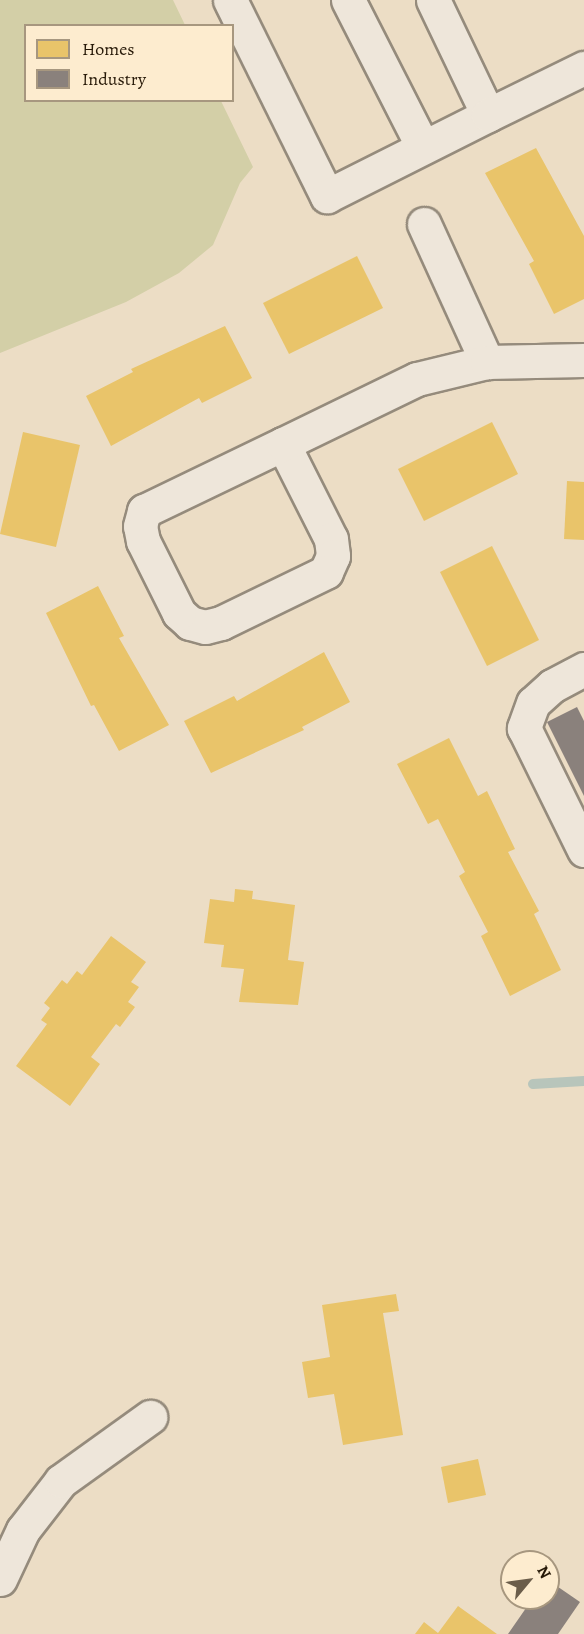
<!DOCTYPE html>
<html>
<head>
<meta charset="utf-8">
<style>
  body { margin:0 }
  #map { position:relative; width:584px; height:1634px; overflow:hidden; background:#ecddc5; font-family:Alegreya,serif }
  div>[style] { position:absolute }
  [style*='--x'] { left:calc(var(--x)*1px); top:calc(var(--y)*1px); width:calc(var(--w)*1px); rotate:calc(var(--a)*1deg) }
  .green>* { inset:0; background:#d3cfa7 }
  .homes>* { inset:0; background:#e9c46a }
  .industry>* { inset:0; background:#8a817c }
  .stream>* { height:10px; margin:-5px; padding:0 5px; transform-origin:5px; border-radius:5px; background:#b8c5bb }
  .roads { filter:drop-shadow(2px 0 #958b7c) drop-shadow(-2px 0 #958b7c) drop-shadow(0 2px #958b7c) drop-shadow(0 -2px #958b7c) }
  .minor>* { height:33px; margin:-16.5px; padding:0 16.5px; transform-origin:16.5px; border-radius:16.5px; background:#eee6da }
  span { translate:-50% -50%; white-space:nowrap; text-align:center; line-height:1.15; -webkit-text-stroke:6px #fdeccf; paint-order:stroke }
  .legend { position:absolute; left:24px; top:24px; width:210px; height:78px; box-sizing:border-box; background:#fdeccf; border:2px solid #a7977f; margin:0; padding:8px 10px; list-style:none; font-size:18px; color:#261807 }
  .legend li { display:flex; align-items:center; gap:12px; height:30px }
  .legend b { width:30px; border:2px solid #a7977f }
  .north { position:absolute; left:500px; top:1550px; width:60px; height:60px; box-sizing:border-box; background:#fdeccf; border:2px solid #a7977f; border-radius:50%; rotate:61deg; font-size:16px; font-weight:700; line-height:24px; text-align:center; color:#261807 }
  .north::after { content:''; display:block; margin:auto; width:21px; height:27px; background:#6b5d4a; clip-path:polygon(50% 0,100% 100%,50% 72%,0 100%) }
</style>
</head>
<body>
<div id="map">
  <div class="green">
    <i style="clip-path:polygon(0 0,173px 0,185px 25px,26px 26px,26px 100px,221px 101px,253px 167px,240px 183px,213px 245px,179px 273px,126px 302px,0 353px)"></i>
  </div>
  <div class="homes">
    <i style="clip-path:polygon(536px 148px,584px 236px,584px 299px,554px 314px,529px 264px,534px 261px,485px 173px)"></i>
    <i style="clip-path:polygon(357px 256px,383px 308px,289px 354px,263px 303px)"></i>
    <i style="clip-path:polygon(225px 326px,252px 378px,202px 403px,199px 398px,111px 446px,86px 396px,133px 372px,131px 369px)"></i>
    <i style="clip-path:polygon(492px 422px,518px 474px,424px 521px,398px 469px)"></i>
    <i style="clip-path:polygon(23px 432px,80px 445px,56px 547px,0 534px)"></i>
    <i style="clip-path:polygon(567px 481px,584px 482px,584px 540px,564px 539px)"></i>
    <i style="clip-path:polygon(492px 546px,539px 640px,487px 666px,440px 572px)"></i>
    <i style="clip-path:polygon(98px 586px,124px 636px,119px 638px,169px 725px,119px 751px,94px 705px,91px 706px,46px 613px)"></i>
    <i style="clip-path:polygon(324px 652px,350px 702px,302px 727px,304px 730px,211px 773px,184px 721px,234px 696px,237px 701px)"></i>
    <i style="clip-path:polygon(449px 738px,478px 796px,487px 791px,515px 849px,508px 852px,539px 911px,534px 914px,561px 970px,510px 996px,481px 936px,488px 932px,459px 876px,465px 872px,438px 819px,428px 824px,397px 764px)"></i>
    <i style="clip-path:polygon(235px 889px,253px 891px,252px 899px,295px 905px,288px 960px,304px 962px,298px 1005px,239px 1002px,244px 969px,221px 967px,224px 945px,204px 943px,210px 899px,234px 902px)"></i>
    <i style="clip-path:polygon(111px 936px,146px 962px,131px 982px,139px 987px,128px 1002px,135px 1007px,120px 1027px,116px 1024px,91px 1057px,100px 1064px,70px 1106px,16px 1066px,47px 1024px,41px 1020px,50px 1008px,44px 1003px,62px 980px,67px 984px,77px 971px,82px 975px)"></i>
    <i style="clip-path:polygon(396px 1294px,399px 1311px,383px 1313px,403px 1435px,343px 1445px,334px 1394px,308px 1398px,302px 1362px,330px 1357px,322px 1305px)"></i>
    <i style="clip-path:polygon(478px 1459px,486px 1495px,448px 1503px,441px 1467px)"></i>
    <i style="clip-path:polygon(458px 1606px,497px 1634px,415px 1634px,424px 1622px,438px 1633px)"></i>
  </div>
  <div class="industry">
    <i style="clip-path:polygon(577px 707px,584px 721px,584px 796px,547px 722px)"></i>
    <i style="clip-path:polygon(548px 1580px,580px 1602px,558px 1634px,508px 1634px,533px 1598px,548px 1598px)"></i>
  </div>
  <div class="stream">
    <i style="--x:533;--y:1084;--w:51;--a:-3.4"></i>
  </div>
  <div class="roads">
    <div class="minor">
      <i style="--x:230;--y:0;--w:219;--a:63.7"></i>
      <i style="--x:327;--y:196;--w:180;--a:-26.7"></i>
      <i style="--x:348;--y:0;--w:165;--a:63"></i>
      <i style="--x:433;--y:0;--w:127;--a:64.4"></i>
      <i style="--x:488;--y:115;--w:107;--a:-26.1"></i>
      <i style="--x:424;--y:224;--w:152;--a:65.5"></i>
      <i style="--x:283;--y:444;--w:106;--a:63.2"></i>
      <i style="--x:331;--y:539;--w:17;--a:83"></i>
      <i style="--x:333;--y:556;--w:17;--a:114"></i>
      <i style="--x:326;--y:572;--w:117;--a:154.1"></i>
      <i style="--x:221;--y:623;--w:16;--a:166"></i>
      <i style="--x:205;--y:627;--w:16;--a:-165"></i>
      <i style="--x:190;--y:623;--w:15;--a:-138"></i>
      <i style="--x:179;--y:613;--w:80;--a:-116.6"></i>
      <i style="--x:143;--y:541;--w:15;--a:-101"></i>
      <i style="--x:140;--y:526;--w:16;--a:-75"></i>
      <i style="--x:144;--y:511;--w:154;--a:-25.7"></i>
      <i style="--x:283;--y:444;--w:149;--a:-25.9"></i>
      <i style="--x:417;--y:379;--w:72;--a:-13.7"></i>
      <i style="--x:487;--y:362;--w:97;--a:-1.2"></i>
      <i style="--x:584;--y:669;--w:36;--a:152"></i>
      <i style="--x:552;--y:686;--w:25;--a:138"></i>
      <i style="--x:533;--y:703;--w:27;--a:110"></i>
      <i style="--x:524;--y:728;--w:136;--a:63.8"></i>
      <i style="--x:0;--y:1579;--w:54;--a:-64.9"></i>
      <i style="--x:23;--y:1530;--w:62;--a:-52.2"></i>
      <i style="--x:61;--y:1481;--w:110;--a:-35.7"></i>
    </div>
  </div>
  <ul class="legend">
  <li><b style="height:16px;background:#e9c46a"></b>Homes</li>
  <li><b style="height:16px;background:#8a817c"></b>Industry</li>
  </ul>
  <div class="north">N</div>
</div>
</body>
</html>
